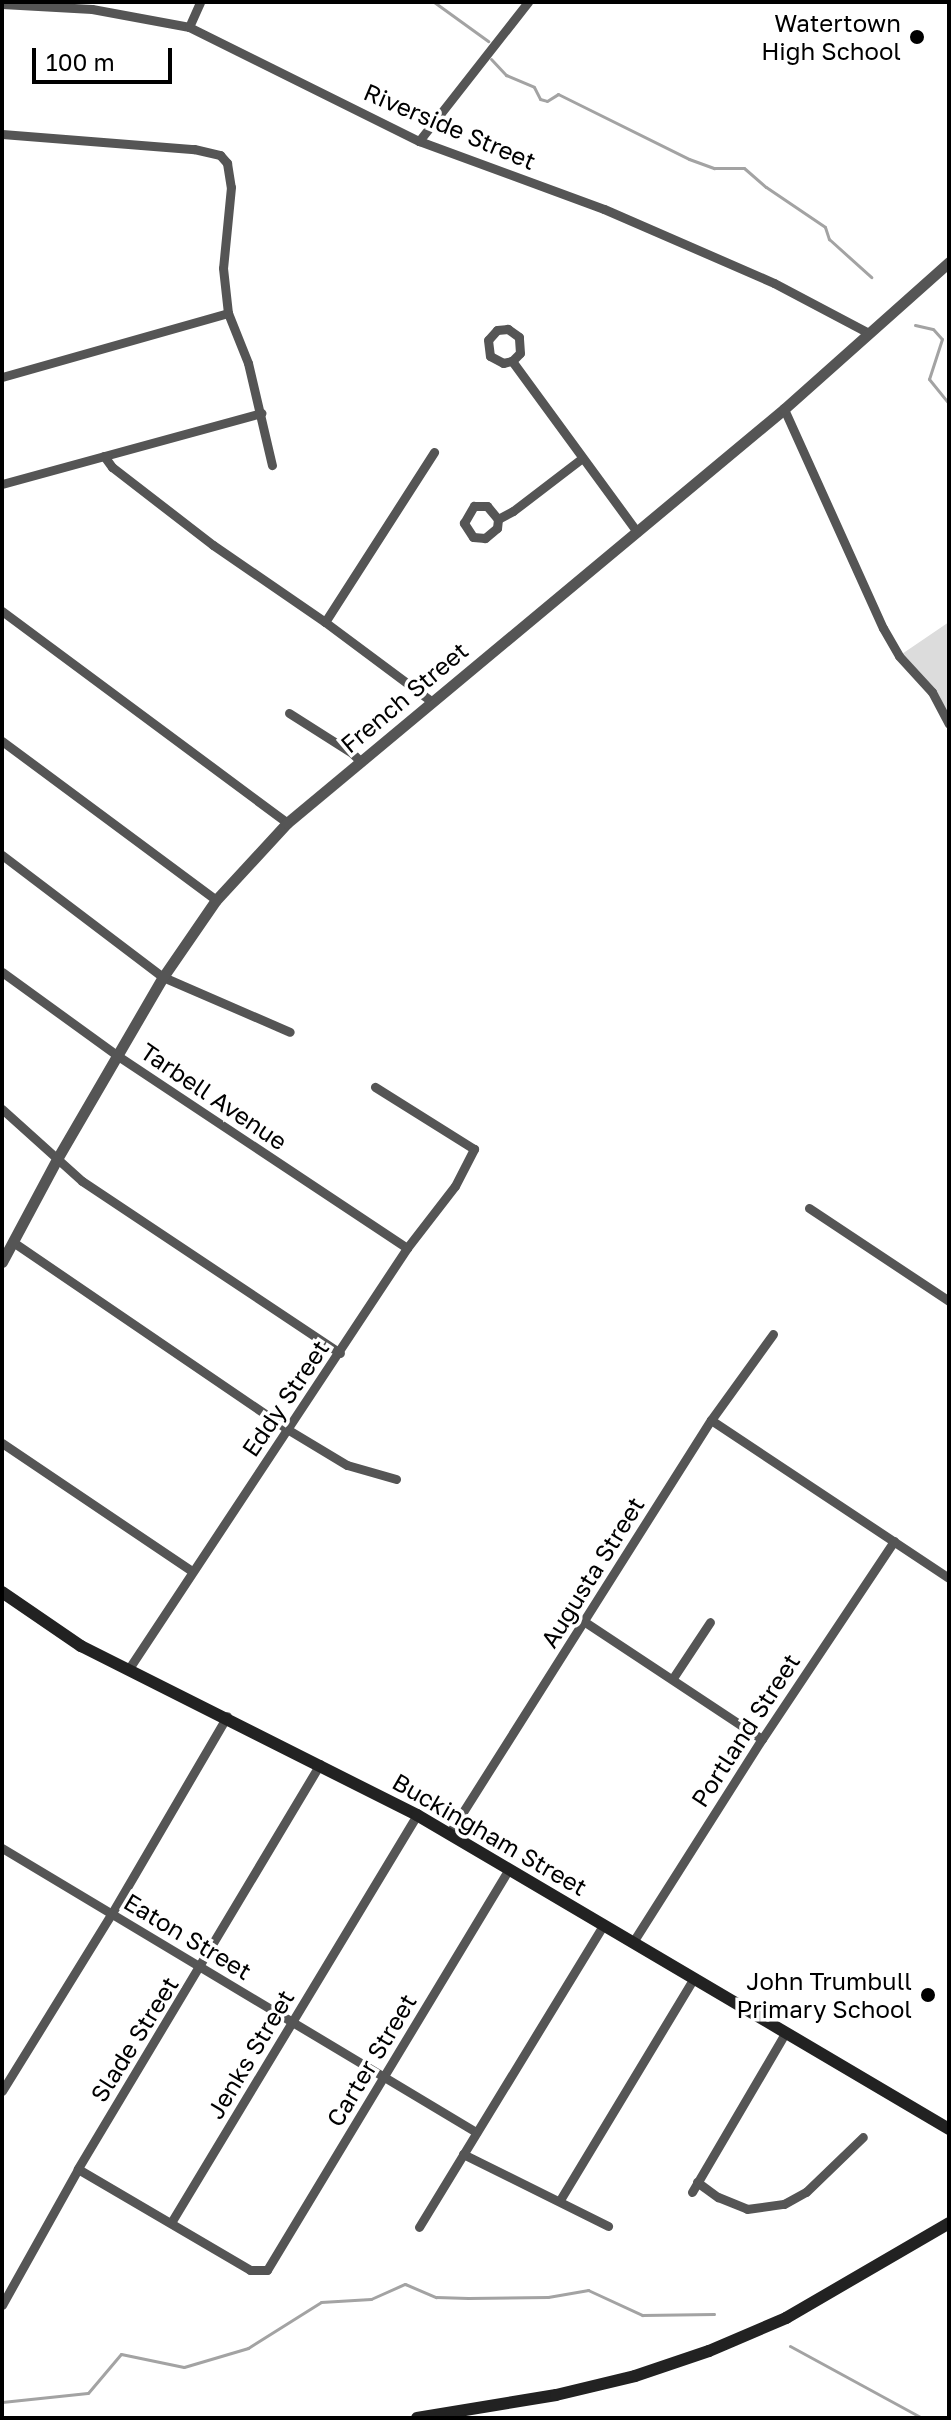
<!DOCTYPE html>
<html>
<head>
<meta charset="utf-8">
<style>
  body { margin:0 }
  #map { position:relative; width:951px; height:2420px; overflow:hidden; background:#fff; font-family:"Golos Text",sans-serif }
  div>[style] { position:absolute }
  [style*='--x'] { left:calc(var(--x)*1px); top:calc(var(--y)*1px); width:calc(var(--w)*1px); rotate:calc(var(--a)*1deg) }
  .green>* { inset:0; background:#dcdcdc }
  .stream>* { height:3px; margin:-1.5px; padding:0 1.5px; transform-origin:1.5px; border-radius:1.5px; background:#a3a3a3 }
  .minor>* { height:9px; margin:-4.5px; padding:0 4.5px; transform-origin:4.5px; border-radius:4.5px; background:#555 }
  .tertiary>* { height:11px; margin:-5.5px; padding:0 5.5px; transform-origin:5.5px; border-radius:5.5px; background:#555 }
  .secondary>* { height:12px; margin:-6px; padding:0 6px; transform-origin:6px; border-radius:6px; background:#222 }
  .dots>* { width:22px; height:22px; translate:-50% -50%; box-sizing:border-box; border:4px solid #fff; border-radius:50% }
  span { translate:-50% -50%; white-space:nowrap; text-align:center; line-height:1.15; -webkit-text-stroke:7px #fff; paint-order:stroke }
  .poi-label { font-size:24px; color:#000 }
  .right { translate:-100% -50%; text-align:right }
  .street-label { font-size:24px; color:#000 }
  .frame { position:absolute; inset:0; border:4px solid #000; pointer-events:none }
  .scale { position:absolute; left:32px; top:48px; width:140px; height:36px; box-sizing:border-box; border:4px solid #000; border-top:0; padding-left:10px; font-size:24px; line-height:28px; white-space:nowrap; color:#000; -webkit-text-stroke:6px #fff; paint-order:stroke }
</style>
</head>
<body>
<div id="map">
  <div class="green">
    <i style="clip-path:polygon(949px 622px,949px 724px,932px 692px,899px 656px)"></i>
  </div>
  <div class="stream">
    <i style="--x:434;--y:2;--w:67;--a:35.8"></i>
    <i style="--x:491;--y:59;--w:22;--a:47"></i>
    <i style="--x:506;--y:75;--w:30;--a:23"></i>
    <i style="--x:534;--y:87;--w:13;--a:63"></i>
    <i style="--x:540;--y:99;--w:7;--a:16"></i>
    <i style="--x:547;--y:101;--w:13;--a:-32"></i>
    <i style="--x:558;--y:94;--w:146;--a:26.4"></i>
    <i style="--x:689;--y:159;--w:27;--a:20"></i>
    <i style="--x:714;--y:168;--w:30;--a:0"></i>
    <i style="--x:744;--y:168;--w:29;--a:41"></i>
    <i style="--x:766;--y:187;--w:71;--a:34.1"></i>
    <i style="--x:825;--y:227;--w:13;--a:72"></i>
    <i style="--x:829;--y:239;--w:57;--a:42.1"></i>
    <i style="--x:915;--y:325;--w:18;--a:13"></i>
    <i style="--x:933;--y:329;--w:13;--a:48"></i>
    <i style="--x:942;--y:339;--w:42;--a:108"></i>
    <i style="--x:929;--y:379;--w:32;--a:51"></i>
    <i style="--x:790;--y:2346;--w:150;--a:28.6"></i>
    <i style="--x:2;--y:2402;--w:86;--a:-6"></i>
    <i style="--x:88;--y:2393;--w:51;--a:-49.8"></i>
    <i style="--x:121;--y:2354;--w:64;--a:11.7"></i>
    <i style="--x:184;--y:2367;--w:67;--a:-16.5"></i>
    <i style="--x:248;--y:2348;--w:86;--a:-32.2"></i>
    <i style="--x:321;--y:2302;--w:50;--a:-3.4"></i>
    <i style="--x:371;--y:2299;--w:37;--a:-24"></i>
    <i style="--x:405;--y:2284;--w:34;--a:23"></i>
    <i style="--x:436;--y:2297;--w:32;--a:2"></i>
    <i style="--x:468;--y:2298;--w:80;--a:-0.7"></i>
    <i style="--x:548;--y:2297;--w:41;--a:-9.9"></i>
    <i style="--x:588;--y:2290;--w:60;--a:24.8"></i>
    <i style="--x:642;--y:2315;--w:72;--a:-0.8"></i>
  </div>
  <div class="minor">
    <i style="--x:2;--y:4;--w:90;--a:3.2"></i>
    <i style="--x:92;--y:9;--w:99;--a:10.5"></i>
    <i style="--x:189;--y:27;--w:257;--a:26.4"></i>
    <i style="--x:419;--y:141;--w:197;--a:20.2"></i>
    <i style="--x:604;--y:209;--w:185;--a:23.5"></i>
    <i style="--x:774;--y:283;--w:107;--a:27.8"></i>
    <i style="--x:189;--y:27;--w:27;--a:-66"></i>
    <i style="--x:2;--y:134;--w:193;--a:4.5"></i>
    <i style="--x:194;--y:149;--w:27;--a:13"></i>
    <i style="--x:220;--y:155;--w:11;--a:49"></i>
    <i style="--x:227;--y:163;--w:24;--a:81"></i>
    <i style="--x:231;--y:187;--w:81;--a:95.6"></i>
    <i style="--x:223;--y:268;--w:45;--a:83.7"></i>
    <i style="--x:228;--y:313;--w:54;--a:68.2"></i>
    <i style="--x:248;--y:363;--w:105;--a:76.8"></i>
    <i style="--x:419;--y:141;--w:177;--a:-51.9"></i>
    <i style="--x:512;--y:361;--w:11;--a:-45"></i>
    <i style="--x:520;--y:353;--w:16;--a:-94"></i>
    <i style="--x:519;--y:337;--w:14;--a:-144"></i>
    <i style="--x:508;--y:329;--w:11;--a:175"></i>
    <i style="--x:497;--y:330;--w:13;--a:132"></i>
    <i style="--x:488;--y:340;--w:16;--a:83"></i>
    <i style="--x:490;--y:356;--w:15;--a:28"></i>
    <i style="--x:503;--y:363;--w:9;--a:-13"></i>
    <i style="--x:512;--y:361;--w:212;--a:53.8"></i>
    <i style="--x:2;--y:377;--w:235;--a:-15.8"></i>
    <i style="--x:784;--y:409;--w:240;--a:65.7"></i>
    <i style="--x:883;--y:628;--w:32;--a:60"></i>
    <i style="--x:899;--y:656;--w:49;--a:47.5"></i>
    <i style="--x:932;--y:692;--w:36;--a:62"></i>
    <i style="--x:104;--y:456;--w:14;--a:54"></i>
    <i style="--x:112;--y:467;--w:128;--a:37.7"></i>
    <i style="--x:213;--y:545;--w:136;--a:34.5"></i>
    <i style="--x:325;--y:622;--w:132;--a:36.7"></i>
    <i style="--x:2;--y:484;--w:269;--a:-15.3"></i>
    <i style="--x:498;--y:519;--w:9;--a:96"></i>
    <i style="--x:497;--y:528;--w:16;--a:140"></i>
    <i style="--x:485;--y:538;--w:12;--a:-175"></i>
    <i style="--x:473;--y:537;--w:17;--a:-123"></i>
    <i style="--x:464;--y:523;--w:20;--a:-60"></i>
    <i style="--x:474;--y:506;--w:13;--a:0"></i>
    <i style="--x:487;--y:506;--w:17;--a:50"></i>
    <i style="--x:498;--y:519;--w:17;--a:-28"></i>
    <i style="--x:513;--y:511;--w:86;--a:-37.4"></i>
    <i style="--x:2;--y:611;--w:355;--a:36.6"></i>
    <i style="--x:325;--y:622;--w:202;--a:-57.3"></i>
    <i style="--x:289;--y:713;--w:75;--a:32.4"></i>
    <i style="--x:352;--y:753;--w:13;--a:45"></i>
    <i style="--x:2;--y:741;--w:267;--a:36.6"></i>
    <i style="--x:2;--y:855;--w:202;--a:37.2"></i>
    <i style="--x:163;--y:977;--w:138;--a:23.4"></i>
    <i style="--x:2;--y:972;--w:143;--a:35.9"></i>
    <i style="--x:118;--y:1056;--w:347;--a:33.6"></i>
    <i style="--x:2;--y:1109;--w:108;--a:42"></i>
    <i style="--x:82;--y:1181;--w:310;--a:33.7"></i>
    <i style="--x:809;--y:1208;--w:168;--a:33.6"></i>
    <i style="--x:13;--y:1242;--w:332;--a:34.3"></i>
    <i style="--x:287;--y:1429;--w:70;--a:31"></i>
    <i style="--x:347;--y:1465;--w:51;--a:15.9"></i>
    <i style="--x:711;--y:1420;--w:286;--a:33.6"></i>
    <i style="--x:2;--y:1443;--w:229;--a:34"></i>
    <i style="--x:585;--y:1622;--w:212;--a:33.5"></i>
    <i style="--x:128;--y:1670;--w:506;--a:-56.53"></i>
    <i style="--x:407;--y:1248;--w:78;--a:-52.3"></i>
    <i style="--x:455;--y:1186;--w:42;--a:-62.8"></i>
    <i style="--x:474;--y:1149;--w:117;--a:-147.9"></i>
    <i style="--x:673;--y:1678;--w:67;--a:-56.5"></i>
    <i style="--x:320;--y:1764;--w:472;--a:120.9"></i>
    <i style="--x:78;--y:2169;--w:199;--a:30.4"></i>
    <i style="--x:250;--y:2270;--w:17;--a:0"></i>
    <i style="--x:267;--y:2270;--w:468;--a:-58.9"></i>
    <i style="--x:449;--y:1834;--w:490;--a:-57.7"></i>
    <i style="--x:711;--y:1420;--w:106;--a:-54.2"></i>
    <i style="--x:2;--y:1848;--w:553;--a:30.93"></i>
    <i style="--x:633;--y:1942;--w:241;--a:-57.6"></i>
    <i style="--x:762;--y:1739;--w:238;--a:-56.3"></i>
    <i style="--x:2;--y:2091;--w:209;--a:-58.3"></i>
    <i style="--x:112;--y:1913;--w:228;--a:-59.7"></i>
    <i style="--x:463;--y:2154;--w:162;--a:26.4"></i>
    <i style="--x:697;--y:2182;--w:26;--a:36"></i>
    <i style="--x:718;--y:2197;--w:31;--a:22"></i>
    <i style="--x:747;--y:2209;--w:37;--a:-8"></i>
    <i style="--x:784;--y:2204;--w:25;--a:-29"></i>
    <i style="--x:806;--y:2192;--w:79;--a:-44"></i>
    <i style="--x:692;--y:2192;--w:186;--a:-59.6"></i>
    <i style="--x:560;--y:2200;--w:259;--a:-58.9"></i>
    <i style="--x:172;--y:2221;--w:474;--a:-58.9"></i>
    <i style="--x:419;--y:2227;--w:354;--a:-58.6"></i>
    <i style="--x:2;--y:2305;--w:156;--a:-60.8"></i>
  </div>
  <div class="tertiary">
    <i style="--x:2;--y:1262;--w:117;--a:-61.9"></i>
    <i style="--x:57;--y:1159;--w:211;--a:-59.8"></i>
    <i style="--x:163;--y:977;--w:93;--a:-55.5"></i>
    <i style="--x:216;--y:900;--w:105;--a:-47.3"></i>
    <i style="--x:287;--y:823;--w:647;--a:-39.79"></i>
    <i style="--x:784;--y:409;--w:221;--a:-41.7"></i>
  </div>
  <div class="secondary">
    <i style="--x:2;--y:1592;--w:96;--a:34.4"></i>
    <i style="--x:81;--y:1646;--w:376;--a:26.7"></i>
    <i style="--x:417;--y:1815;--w:618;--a:30.55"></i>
    <i style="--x:417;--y:2418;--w:141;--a:-9.4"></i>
    <i style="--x:556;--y:2395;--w:81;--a:-13.5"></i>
    <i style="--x:635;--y:2376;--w:78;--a:-18.7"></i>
    <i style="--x:709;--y:2351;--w:84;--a:-23.2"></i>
    <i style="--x:786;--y:2318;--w:189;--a:-30.2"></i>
  </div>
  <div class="dots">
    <i style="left:917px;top:37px;background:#000"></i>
    <i style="left:928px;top:1995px;background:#000"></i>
  </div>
  <div class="poi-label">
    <span class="right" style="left:901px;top:37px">Watertown<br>High School</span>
    <span class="right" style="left:912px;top:1995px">John Trumbull<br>Primary School</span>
  </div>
  <div class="street-label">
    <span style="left:450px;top:126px;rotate:23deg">Riverside Street</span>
    <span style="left:404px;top:697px;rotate:-40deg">French Street</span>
    <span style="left:214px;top:1096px;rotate:34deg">Tarbell Avenue</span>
    <span style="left:285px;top:1398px;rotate:-56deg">Eddy Street</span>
    <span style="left:592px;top:1572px;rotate:-58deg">Augusta Street</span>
    <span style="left:745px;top:1730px;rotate:-57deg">Portland Street</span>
    <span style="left:490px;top:1834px;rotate:30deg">Buckingham Street</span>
    <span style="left:188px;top:1936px;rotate:31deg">Eaton Street</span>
    <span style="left:134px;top:2039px;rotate:-58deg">Slade Street</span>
    <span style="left:250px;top:2054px;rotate:-59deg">Jenks Street</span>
    <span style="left:371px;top:2060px;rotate:-59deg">Carter Street</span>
  </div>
  <div class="frame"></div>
  <div class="scale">100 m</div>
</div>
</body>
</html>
